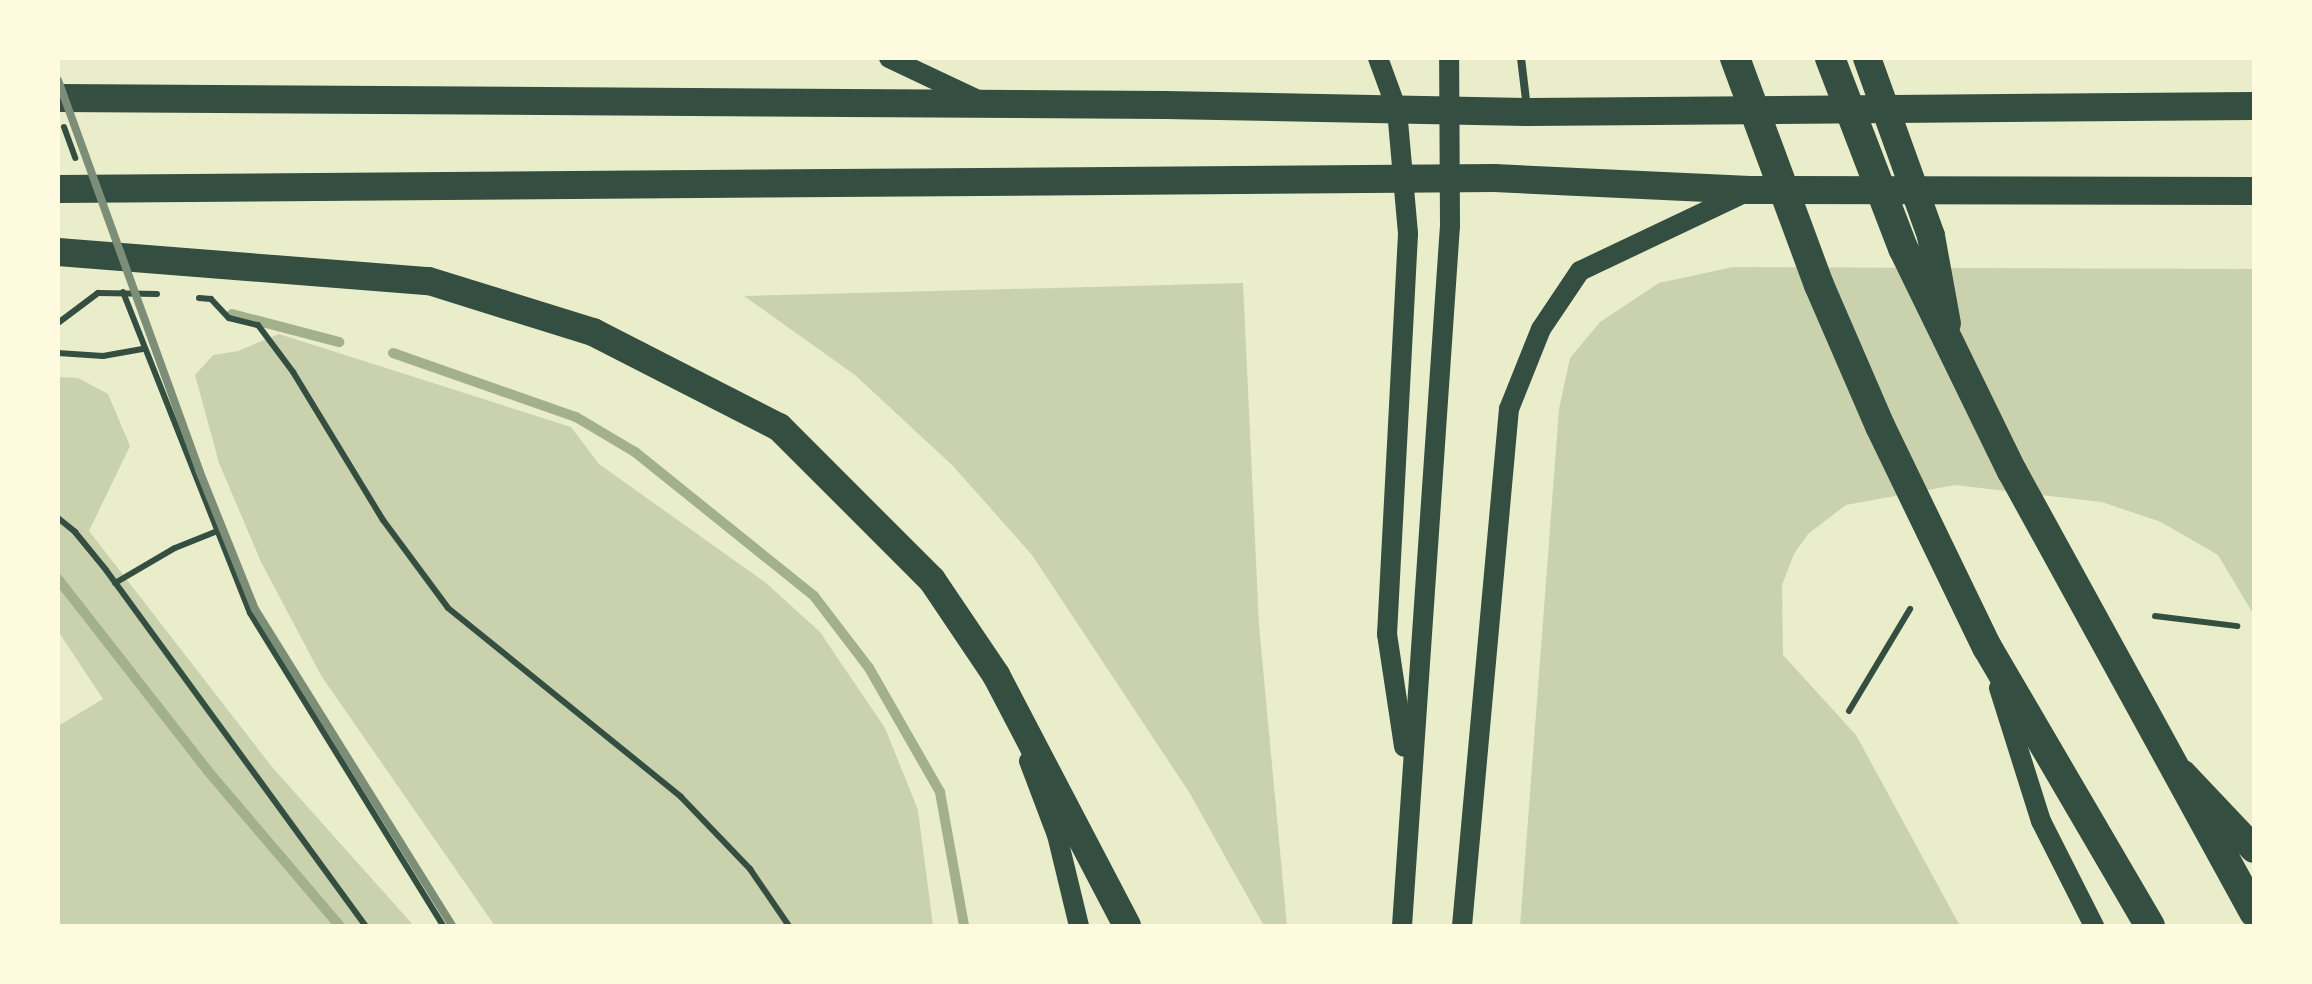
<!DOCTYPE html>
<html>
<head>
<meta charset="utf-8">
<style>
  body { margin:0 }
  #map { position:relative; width:2312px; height:984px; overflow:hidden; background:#e9edc9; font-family:"Source Sans 3",sans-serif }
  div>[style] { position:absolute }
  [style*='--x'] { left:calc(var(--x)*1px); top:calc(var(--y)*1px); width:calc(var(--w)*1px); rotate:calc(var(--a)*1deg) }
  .green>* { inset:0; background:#cad2ad }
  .stream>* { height:10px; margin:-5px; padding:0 5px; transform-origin:5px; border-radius:5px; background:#a3b18a }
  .path>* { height:6px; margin:-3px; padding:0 3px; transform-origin:3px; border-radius:3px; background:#344e41 }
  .service>* { height:8px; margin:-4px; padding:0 4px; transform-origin:4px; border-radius:4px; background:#344e41 }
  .secondary>* { height:20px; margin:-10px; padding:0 10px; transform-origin:10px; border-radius:10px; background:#344e41 }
  .trunk>* { height:28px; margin:-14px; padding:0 14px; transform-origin:14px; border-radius:14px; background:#344e41 }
  .motorway>* { height:30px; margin:-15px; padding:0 15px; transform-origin:15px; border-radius:15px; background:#344e41 }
  .rail>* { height:8px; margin:-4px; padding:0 4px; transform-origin:4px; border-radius:4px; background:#7c8e77 }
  span { translate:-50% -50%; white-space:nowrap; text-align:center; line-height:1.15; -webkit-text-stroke:10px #fefae0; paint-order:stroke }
  .frame { position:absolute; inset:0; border:60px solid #fefae0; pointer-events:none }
</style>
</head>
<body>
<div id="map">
  <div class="green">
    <i style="clip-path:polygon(1733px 267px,2254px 269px,2254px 615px,2218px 555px,2161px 522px,2102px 502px,1955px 485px,1846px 505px,1808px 534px,1794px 554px,1782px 585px,1783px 655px,1856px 735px,1960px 926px,1520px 926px,1559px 409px,1570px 358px,1600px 322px,1659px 283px)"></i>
    <i style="clip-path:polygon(1243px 283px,1259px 625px,1287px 926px,1264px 926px,1189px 792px,1032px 555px,953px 466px,855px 375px,744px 296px)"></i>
    <i style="clip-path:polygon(279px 334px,571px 427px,599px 464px,766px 583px,820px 632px,885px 728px,918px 810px,933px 926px,495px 926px,322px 677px,261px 562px,219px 463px,195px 375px,213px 355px,238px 351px)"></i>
    <i style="clip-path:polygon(58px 377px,78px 378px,108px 394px,130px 446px,89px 531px,272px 767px,414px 926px,58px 926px,58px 726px,103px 699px,58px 631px)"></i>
  </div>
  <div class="stream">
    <i style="--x:232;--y:314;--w:111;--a:14.7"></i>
    <i style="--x:393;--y:353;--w:194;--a:19.3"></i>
    <i style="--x:576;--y:417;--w:69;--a:30.7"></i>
    <i style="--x:635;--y:452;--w:230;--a:38.8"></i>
    <i style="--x:814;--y:596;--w:91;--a:52.6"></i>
    <i style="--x:869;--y:668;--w:143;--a:60.2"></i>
    <i style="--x:940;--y:792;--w:136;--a:79.8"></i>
    <i style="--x:58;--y:579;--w:242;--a:52"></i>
    <i style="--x:207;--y:770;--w:205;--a:49.6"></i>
  </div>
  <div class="path">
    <i style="--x:64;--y:127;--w:33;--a:70"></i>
    <i style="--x:123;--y:292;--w:345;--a:68.4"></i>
    <i style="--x:250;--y:613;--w:368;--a:58.3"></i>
    <i style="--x:199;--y:298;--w:12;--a:5"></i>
    <i style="--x:211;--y:299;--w:26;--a:47"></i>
    <i style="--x:229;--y:318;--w:30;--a:14"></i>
    <i style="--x:258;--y:325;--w:59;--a:53.3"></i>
    <i style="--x:293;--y:372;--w:173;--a:58.7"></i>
    <i style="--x:383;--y:520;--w:109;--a:53.5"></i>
    <i style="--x:448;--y:608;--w:300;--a:39"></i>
    <i style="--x:681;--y:797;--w:100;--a:46.2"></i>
    <i style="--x:750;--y:869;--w:69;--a:55.6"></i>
    <i style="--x:58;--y:323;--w:50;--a:-36.9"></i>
    <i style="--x:98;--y:293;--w:59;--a:1"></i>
    <i style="--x:58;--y:353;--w:45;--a:3.8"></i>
    <i style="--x:103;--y:356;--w:40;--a:-10"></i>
    <i style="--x:58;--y:518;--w:22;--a:39"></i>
    <i style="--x:75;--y:532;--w:49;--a:50.8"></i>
    <i style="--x:106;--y:570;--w:441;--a:53.9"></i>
    <i style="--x:115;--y:583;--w:69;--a:-30.3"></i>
    <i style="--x:175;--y:548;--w:43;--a:-21.8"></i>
    <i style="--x:2155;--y:616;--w:83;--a:7"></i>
    <i style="--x:1849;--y:711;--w:119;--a:-59.1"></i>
  </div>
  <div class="service">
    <i style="--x:1521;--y:58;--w:50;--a:83.2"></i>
  </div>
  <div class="secondary">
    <i style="--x:889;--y:58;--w:101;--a:25.3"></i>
    <i style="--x:1378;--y:58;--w:55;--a:69.9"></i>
    <i style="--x:1397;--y:110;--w:124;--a:84.9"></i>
    <i style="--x:1408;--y:234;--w:401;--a:93"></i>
    <i style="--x:1387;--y:634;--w:114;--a:81.4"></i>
    <i style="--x:1999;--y:688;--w:139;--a:72.5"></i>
    <i style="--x:2041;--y:821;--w:118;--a:63.2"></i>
    <i style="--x:1029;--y:761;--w:79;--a:69.3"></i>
    <i style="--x:1057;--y:835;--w:94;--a:76.4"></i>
    <i style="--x:1402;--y:926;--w:702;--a:-86.08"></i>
    <i style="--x:1450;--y:226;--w:168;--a:-90.3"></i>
    <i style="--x:1462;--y:926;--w:519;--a:-84.81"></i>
    <i style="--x:1509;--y:409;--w:86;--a:-68.2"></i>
    <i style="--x:1541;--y:329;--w:70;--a:-56.1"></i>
    <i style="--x:1580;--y:271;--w:182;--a:-25.4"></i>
  </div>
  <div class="trunk">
    <i style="--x:1867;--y:58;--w:189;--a:70.2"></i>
    <i style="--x:1931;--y:236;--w:89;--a:79.7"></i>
    <i style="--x:58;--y:98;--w:1107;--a:0.36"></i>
    <i style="--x:1165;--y:105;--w:363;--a:1.1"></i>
    <i style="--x:1528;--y:112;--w:726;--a:-0.47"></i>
    <i style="--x:58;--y:189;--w:1436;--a:-0.44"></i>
    <i style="--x:1494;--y:178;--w:256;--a:2.7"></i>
    <i style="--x:1750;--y:190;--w:504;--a:0.11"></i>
    <i style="--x:58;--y:252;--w:372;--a:4.5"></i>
    <i style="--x:429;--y:281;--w:172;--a:17.3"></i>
    <i style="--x:593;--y:332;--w:209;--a:27.1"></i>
    <i style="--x:779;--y:427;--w:216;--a:45"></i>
    <i style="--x:932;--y:580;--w:115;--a:56"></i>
    <i style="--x:996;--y:675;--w:283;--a:62.4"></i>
    <i style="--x:2183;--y:774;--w:103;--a:46.6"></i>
  </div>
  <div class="motorway">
    <i style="--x:1735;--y:58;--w:242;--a:69.7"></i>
    <i style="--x:1819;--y:285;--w:154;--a:66.6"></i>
    <i style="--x:1880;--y:426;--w:246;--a:64.2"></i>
    <i style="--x:1987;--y:647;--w:323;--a:59.7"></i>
    <i style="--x:1830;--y:58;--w:204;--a:69"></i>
    <i style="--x:1903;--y:248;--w:248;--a:64"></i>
    <i style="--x:2012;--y:471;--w:503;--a:61.24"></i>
  </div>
  <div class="rail">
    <i style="--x:58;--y:80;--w:415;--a:70.1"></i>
    <i style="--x:199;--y:470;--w:150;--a:68.1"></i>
    <i style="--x:255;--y:609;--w:373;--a:58.1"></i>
  </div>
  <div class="frame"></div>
</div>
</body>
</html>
